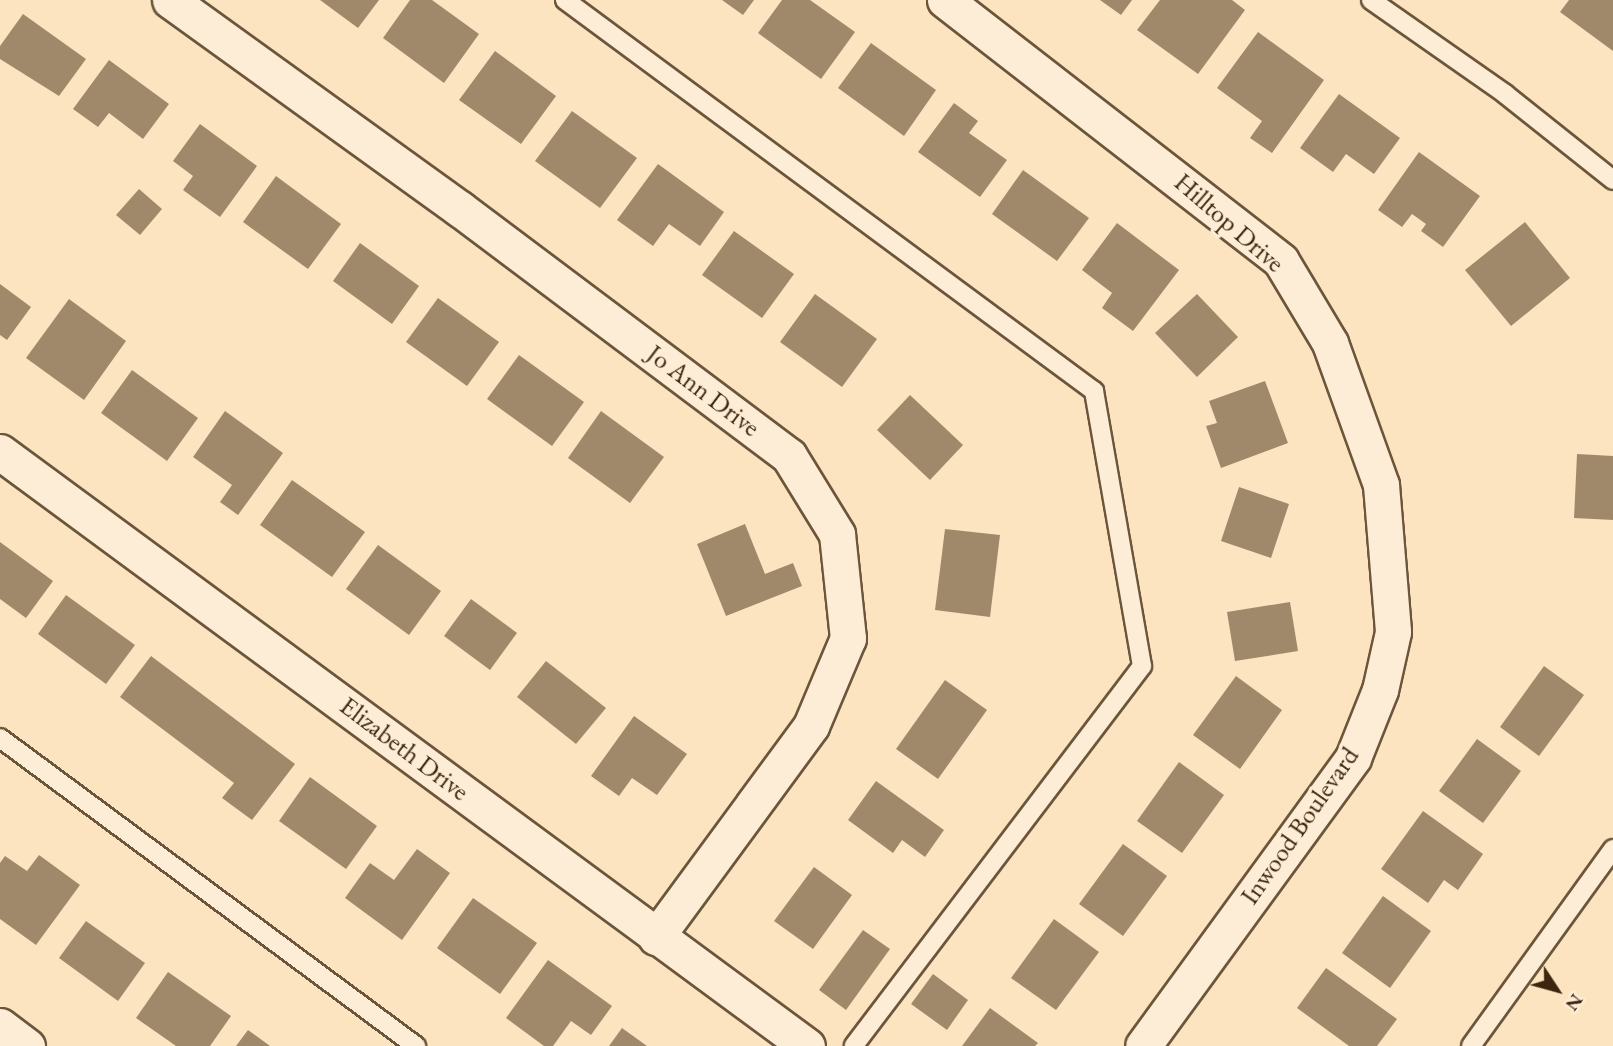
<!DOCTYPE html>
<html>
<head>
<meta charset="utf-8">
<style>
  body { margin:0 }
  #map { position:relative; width:1613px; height:1046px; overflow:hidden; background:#fde4c0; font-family:"EB Garamond",serif }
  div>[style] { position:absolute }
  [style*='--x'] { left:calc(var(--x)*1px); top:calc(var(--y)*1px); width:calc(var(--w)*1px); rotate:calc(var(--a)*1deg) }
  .building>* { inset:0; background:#a0896b }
  .roads { filter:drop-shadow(2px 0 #6c563b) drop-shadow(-2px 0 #6c563b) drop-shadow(0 2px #6c563b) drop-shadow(0 -2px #6c563b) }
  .service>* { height:18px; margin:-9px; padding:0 9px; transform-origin:9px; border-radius:9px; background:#feedd6 }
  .minor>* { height:35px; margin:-17.5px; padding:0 17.5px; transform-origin:17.5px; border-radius:17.5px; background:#feedd6 }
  span { translate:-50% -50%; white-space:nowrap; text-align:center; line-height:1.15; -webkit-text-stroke:7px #feedd6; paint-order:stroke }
  .street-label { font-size:26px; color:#3c260f }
  .north { position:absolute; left:1522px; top:955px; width:70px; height:70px; -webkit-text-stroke:5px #feedd6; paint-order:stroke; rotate:126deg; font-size:19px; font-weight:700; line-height:28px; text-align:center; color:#3c260f }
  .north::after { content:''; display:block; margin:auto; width:24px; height:32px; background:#3c260f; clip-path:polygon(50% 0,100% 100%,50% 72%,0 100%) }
</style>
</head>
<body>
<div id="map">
  <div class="building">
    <i style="clip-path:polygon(320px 0,379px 0,358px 28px)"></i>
    <i style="clip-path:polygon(410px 0,432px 0,479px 34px,444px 83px,383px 38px)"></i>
    <i style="clip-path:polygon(722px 0,754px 0,743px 15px)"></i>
    <i style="clip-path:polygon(782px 0,810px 0,855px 32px,821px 79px,758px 33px)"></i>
    <i style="clip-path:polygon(1100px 0,1132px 0,1121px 15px)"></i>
    <i style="clip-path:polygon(1160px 0,1232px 0,1245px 10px,1198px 74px,1137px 30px)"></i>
    <i style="clip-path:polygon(1569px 0,1613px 0,1613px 51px,1560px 12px)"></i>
    <i style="clip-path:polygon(23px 14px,86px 59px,59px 96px,0 59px,0 46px)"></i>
    <i style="clip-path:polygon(1258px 32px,1324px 80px,1272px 153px,1250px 138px,1262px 121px,1217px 88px)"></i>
    <i style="clip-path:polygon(871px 43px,936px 90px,904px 136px,838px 88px)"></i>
    <i style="clip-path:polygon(495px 51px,556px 96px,521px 144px,459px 100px)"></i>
    <i style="clip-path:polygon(109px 60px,169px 104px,143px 139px,109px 113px,98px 127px,73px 109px)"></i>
    <i style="clip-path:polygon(1339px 94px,1400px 138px,1374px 174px,1346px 154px,1333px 172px,1300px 148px)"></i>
    <i style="clip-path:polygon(954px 103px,978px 121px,969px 133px,1007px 160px,980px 197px,918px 152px)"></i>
    <i style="clip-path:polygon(572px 111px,637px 158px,600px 208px,535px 161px)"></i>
    <i style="clip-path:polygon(200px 124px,257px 166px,220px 217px,183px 190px,193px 176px,173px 161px)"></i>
    <i style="clip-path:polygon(1419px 152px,1480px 196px,1443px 247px,1421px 231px,1426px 224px,1412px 214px,1402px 227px,1378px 210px)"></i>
    <i style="clip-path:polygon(658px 164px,724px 212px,700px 246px,669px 224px,653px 246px,617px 220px)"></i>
    <i style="clip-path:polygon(1023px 170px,1089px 218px,1057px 261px,992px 214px)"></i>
    <i style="clip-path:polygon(276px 176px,341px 224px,308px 269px,243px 222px)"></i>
    <i style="clip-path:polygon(139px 189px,162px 209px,140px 235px,116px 215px)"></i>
    <i style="clip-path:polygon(1525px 222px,1570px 278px,1511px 326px,1465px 270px)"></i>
    <i style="clip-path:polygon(1117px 223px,1179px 270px,1133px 331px,1102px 308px,1112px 293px,1082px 270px)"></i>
    <i style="clip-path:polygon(734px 231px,794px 274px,762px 318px,702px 275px)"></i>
    <i style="clip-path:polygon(360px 243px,419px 286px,392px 324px,333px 281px)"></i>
    <i style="clip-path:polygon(0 284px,31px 307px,7px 340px,0 335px)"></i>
    <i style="clip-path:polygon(815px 294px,877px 339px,842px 387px,780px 342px)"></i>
    <i style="clip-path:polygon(1197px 294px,1238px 337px,1197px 377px,1155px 333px)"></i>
    <i style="clip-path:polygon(438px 298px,499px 342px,467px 386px,406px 342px)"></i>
    <i style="clip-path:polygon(69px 299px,126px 341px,84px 400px,26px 358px)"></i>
    <i style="clip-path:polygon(519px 355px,584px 402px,552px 446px,487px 399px)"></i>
    <i style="clip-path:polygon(132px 370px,198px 418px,167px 461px,101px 413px)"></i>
    <i style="clip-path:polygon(1265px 381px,1288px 443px,1221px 468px,1206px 426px,1217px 423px,1209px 401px)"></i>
    <i style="clip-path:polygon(910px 395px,963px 445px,930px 480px,877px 430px)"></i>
    <i style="clip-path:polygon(225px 411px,283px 453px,238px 515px,220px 502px,232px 485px,193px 457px)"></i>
    <i style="clip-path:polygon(601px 411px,664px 457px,630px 503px,568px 458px)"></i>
    <i style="clip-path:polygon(1577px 454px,1613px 456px,1613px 520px,1574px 518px)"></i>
    <i style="clip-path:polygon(292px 480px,365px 532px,332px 577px,260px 525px)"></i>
    <i style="clip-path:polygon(1239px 487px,1289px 504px,1271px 558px,1221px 541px)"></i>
    <i style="clip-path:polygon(745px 524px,765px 574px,793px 563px,802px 586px,726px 616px,697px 544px)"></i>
    <i style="clip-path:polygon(945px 529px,1000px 535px,990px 617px,935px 610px)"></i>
    <i style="clip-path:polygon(0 542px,53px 581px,26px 618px,0 599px)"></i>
    <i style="clip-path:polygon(378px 545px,441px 591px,409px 635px,346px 589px)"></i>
    <i style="clip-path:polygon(66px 595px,135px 645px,106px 684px,38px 634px)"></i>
    <i style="clip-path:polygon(471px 599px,517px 633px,490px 670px,444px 636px)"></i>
    <i style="clip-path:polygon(1290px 602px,1298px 651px,1235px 661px,1227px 612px)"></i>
    <i style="clip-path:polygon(151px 656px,295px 764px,252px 820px,222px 798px,234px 783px,120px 697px)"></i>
    <i style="clip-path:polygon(546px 661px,606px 708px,576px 744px,517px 697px)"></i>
    <i style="clip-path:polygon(1544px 666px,1584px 695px,1539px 756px,1500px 727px)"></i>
    <i style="clip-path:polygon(1236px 676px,1282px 710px,1240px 769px,1193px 735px)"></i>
    <i style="clip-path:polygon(945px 680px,987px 710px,938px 779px,896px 749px)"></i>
    <i style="clip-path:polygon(634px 716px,687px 754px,657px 795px,632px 778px,619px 796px,591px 776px)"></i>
    <i style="clip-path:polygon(1477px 739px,1521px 771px,1483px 823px,1439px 791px)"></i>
    <i style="clip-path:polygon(1179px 762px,1224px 795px,1182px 853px,1137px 821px)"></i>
    <i style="clip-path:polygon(310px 777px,377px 826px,346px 869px,279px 821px)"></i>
    <i style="clip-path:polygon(876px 781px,944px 830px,925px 857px,902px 840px,893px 853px,848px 820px)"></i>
    <i style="clip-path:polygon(1423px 811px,1483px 854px,1458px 890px,1444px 880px,1428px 903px,1381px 869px)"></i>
    <i style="clip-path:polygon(1123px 844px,1167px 876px,1123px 936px,1079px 904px)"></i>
    <i style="clip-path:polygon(417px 849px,450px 873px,402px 940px,345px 898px,370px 863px,394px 880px)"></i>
    <i style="clip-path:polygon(39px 855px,80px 885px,36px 945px,0 919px,0 863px,5px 856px,27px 871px)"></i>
    <i style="clip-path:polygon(814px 867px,852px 895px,813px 949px,774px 921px)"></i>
    <i style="clip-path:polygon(1383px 896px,1431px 931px,1390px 988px,1342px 953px)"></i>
    <i style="clip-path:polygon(473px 898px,537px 943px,500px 994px,437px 948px)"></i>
    <i style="clip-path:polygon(1054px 919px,1099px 952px,1056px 1010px,1011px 978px)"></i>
    <i style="clip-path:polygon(86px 921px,145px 963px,118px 1001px,59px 958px)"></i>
    <i style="clip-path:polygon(863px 930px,890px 949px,846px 1010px,819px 990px)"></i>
    <i style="clip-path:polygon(548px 960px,612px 1006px,591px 1035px,571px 1021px,553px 1046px,544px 1046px,506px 1018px)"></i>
    <i style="clip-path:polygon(1326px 968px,1397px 1019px,1377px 1046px,1349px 1046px,1297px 1008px)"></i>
    <i style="clip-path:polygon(168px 972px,231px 1016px,210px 1046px,176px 1046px,136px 1018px)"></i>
    <i style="clip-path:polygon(933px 974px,968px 1000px,947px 1030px,911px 1004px)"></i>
    <i style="clip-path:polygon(990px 1008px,1038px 1043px,1035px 1046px,962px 1046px)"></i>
    <i style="clip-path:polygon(622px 1028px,647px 1046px,609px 1046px)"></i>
    <i style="clip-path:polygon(248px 1030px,270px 1046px,236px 1046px)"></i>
  </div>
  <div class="roads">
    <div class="service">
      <i style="--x:565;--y:0;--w:658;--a:36.47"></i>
      <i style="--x:1094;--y:391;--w:279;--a:80.1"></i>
      <i style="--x:1142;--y:666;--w:477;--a:127.2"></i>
      <i style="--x:1371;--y:0;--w:164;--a:35"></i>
      <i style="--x:1505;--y:94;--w:138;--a:38.5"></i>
      <i style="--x:0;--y:738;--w:518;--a:36.52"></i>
      <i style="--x:1471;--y:1046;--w:243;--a:-54.2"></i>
    </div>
    <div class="minor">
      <i style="--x:170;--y:0;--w:357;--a:35.8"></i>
      <i style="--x:460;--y:209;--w:411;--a:36.9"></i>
      <i style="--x:789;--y:456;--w:92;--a:58.4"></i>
      <i style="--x:837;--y:534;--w:105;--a:84"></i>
      <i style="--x:848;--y:638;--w:95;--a:112.8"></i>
      <i style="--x:811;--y:726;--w:262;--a:126.3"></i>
      <i style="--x:945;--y:0;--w:425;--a:37.8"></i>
      <i style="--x:1281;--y:261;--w:96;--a:59.1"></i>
      <i style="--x:1330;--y:343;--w:151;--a:70.2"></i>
      <i style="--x:1381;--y:485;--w:147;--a:85.3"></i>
      <i style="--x:1393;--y:632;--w:59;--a:102.6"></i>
      <i style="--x:1380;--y:690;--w:73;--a:111.7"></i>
      <i style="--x:1353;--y:758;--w:356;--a:126.1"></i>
      <i style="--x:0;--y:452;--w:1002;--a:36.36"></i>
      <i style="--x:0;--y:1026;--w:34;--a:37"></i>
    </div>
  </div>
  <div class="street-label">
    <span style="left:1229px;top:223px;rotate:41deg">Hilltop Drive</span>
    <span style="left:703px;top:391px;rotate:37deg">Jo Ann Drive</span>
    <span style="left:404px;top:749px;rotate:37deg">Elizabeth Drive</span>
    <span style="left:1300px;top:826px;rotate:-55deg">Inwood Boulevard</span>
  </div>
  <div class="north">N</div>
</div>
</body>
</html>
